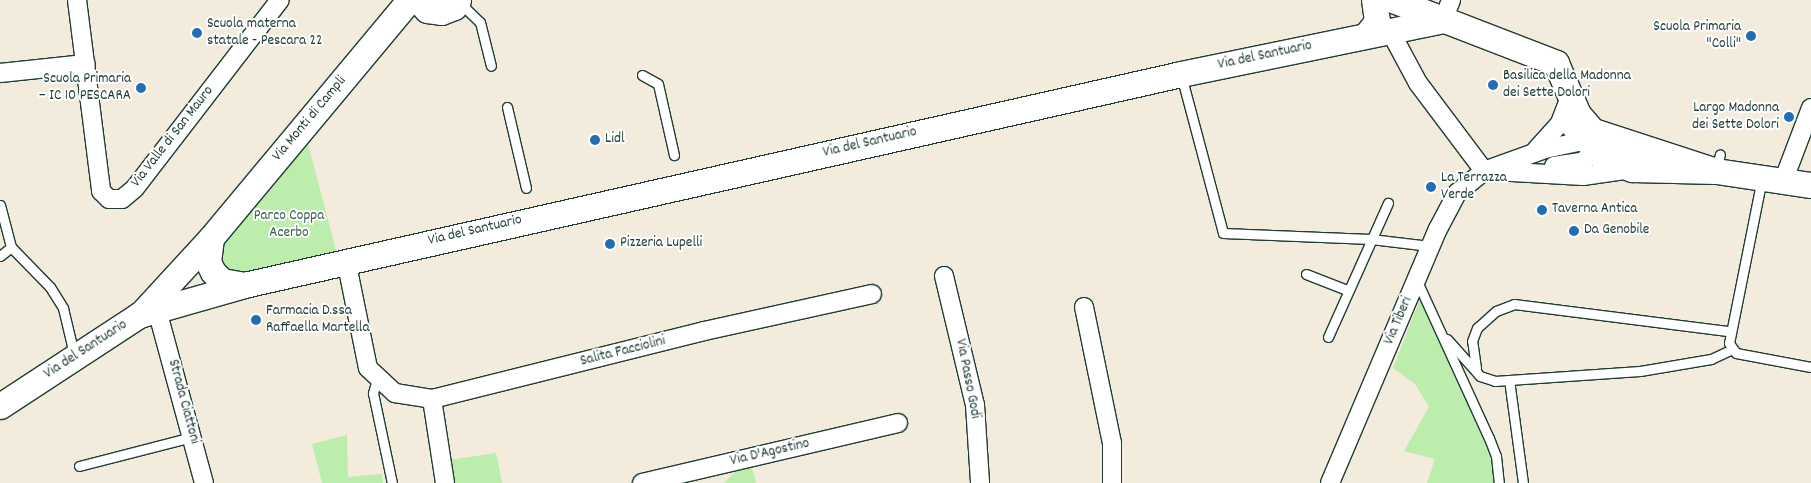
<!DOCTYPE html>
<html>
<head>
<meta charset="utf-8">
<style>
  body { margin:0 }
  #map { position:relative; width:1811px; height:483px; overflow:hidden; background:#f3ebdc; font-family:Dekko,sans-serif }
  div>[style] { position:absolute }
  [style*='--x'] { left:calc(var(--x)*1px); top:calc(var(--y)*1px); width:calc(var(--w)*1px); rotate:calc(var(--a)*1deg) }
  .green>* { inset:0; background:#bcedac }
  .roads { filter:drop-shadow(1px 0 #1f3d34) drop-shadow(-1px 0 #1f3d34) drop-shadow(0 1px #1f3d34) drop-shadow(0 -1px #1f3d34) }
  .lane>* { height:9px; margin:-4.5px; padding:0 4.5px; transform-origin:4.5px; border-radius:4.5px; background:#fff }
  .street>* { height:18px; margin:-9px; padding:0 9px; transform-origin:9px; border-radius:9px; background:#fff }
  .secondary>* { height:25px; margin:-12.5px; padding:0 12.5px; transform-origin:12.5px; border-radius:12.5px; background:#fff }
  .dots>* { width:14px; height:14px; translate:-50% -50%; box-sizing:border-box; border:2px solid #fff; border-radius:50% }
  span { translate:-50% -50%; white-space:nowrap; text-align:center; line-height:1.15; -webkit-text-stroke:4px #fff; paint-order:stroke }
  .poi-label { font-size:15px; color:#1f3d34 }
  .left { translate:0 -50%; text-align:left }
  .right { translate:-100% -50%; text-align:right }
  .street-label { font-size:15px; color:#1f3d34 }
  .park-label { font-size:15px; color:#3e604c }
</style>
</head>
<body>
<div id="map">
  <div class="green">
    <i style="clip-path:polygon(308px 144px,337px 254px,238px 277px,219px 272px,221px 250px,232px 232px)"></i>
    <i style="clip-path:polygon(1420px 299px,1496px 460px,1497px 483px,1427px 483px,1435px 459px,1404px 451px,1429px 407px,1415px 384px,1393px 368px)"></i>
    <i style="clip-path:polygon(347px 435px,348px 477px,382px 474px,383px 483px,322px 483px,312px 444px)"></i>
    <i style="clip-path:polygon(496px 453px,502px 483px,453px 483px,449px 460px)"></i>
    <i style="clip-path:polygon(747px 466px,753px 470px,756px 483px,724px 483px,738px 469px)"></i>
  </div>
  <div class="roads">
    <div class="lane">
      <i style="--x:459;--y:2;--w:29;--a:44"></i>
      <i style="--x:480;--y:22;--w:45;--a:76"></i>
      <i style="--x:642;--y:75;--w:18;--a:29"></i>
      <i style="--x:658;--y:84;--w:73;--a:77.3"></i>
      <i style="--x:1181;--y:75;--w:163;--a:75.1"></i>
      <i style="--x:1223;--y:233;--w:148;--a:2.3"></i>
      <i style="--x:1371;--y:239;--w:59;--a:6.8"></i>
      <i style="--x:507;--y:107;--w:83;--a:76.8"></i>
      <i style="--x:1716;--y:170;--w:16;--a:-76"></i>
      <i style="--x:1762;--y:178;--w:168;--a:101.3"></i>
      <i style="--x:1729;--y:343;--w:12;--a:55"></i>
      <i style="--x:1736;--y:353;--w:76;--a:10.6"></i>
      <i style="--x:0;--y:205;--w:43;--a:75.3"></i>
      <i style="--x:11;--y:247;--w:56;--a:45.7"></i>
      <i style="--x:50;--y:287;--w:25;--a:58"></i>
      <i style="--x:63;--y:308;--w:47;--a:76.6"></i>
      <i style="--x:0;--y:256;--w:14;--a:-39"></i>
      <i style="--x:1306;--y:274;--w:44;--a:21.3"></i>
      <i style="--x:1417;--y:281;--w:173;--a:65.4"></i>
      <i style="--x:1489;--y:438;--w:19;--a:69"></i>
      <i style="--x:1496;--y:456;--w:27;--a:84"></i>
      <i style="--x:1328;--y:337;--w:147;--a:-65.9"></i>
      <i style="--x:1447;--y:339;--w:50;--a:48.3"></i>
      <i style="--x:1480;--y:376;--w:16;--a:18"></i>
      <i style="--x:1495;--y:381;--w:14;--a:-4"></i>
      <i style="--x:1476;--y:368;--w:27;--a:-98"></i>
      <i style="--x:1472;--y:341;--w:14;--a:-69"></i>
      <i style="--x:1477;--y:328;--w:25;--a:-42"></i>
      <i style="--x:1496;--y:311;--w:19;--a:-21"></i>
      <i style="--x:1514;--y:304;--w:217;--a:7.2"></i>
      <i style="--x:377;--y:379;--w:15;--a:106"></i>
      <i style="--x:373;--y:393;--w:92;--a:78.1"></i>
      <i style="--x:79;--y:466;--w:117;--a:-14.4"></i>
      <i style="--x:1523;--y:483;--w:104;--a:-97.7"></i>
      <i style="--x:1509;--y:380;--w:131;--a:-3.9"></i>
      <i style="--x:1640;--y:371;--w:72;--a:-9.6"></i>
      <i style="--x:1711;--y:359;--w:23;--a:-25"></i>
    </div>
    <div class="street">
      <i style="--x:77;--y:0;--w:193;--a:82.8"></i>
      <i style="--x:101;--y:191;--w:11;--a:45"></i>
      <i style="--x:109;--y:199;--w:13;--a:0"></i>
      <i style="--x:122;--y:199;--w:17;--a:-40"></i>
      <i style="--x:135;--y:188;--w:237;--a:-52.4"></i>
      <i style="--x:1443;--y:20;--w:22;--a:-68"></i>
      <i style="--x:1389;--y:29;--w:61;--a:61.8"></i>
      <i style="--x:1418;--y:83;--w:110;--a:53.1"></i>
      <i style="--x:0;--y:73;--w:86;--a:-6"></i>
      <i style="--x:1536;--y:150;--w:36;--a:-48"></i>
      <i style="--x:1560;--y:123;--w:22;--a:-69"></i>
      <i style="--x:1554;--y:166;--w:30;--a:-9"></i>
      <i style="--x:1584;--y:161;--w:15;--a:-48"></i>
      <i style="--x:1594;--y:150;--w:10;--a:-73"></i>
      <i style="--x:1494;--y:171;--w:89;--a:3.2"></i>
      <i style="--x:1583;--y:176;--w:49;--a:-8.1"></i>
      <i style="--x:1784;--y:179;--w:76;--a:-69.2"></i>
      <i style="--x:346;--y:260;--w:110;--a:78.5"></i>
      <i style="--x:368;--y:368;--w:37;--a:43"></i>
      <i style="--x:395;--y:393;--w:37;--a:9"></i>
      <i style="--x:432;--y:399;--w:280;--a:-14"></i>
      <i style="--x:704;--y:331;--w:172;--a:-12.4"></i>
      <i style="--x:944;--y:276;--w:133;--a:76.5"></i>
      <i style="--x:975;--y:405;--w:78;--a:86.3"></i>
      <i style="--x:1084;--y:307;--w:139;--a:78.4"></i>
      <i style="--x:1112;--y:443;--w:40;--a:90"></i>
      <i style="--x:157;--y:310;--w:179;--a:74.8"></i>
      <i style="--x:432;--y:399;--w:85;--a:81.2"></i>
      <i style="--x:642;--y:483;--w:263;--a:-13.2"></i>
      <i style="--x:1330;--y:483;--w:276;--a:-67"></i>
      <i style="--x:1438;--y:229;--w:41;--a:-62.2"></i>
      <i style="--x:1457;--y:193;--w:35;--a:-39"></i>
      <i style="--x:1484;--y:171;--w:65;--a:-19.8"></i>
      <i style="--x:1545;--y:149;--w:40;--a:-12"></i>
    </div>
    <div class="secondary">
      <i style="--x:418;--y:0;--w:13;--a:48"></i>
      <i style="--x:427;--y:10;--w:14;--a:8"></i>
      <i style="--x:441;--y:12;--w:14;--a:-21"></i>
      <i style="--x:454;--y:7;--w:8;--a:-60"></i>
      <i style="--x:1393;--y:0;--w:175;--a:21.1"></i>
      <i style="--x:1556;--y:63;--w:56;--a:66.7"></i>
      <i style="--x:1578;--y:114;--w:23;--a:49"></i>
      <i style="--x:1593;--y:131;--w:129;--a:18"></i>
      <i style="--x:1367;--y:34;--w:16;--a:-52"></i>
      <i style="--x:1377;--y:21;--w:21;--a:-98"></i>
      <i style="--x:1572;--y:124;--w:43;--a:47.8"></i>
      <i style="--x:1601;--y:156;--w:34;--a:23"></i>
      <i style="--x:1632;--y:169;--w:84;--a:1.4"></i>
      <i style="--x:1716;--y:171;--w:96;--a:8.4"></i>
      <i style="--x:211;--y:238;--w:24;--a:97"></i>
      <i style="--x:208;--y:262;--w:11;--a:63"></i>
      <i style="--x:213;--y:272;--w:13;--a:45"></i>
      <i style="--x:222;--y:281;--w:22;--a:10"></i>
      <i style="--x:141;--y:314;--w:103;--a:-47.4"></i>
      <i style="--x:211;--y:238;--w:310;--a:-50.2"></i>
      <i style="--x:0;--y:406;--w:166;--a:-33.2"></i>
      <i style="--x:139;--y:315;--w:109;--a:-15.9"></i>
      <i style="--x:244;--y:285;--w:960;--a:-12.69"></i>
      <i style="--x:1181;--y:74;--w:268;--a:-11.6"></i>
    </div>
  </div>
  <div class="dots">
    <i style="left:197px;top:33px;background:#1f6fb2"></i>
    <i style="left:1751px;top:36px;background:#1f6fb2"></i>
    <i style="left:1493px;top:85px;background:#1f6fb2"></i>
    <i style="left:141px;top:88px;background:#1f6fb2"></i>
    <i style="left:1789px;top:117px;background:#1f6fb2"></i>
    <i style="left:595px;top:140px;background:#1f6fb2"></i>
    <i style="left:1431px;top:187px;background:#1f6fb2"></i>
    <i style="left:1542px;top:210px;background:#1f6fb2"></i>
    <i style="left:1574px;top:231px;background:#1f6fb2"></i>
    <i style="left:610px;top:244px;background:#1f6fb2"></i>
    <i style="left:256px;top:320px;background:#1f6fb2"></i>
  </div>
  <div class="poi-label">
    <span class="left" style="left:207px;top:33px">Scuola materna<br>statale - Pescara 22</span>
    <span class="right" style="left:1741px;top:36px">Scuola Primaria<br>"Colli"</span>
    <span class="left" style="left:1503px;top:85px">Basilica della Madonna<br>dei Sette Dolori</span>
    <span class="right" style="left:131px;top:88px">Scuola Primaria<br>– IC 10 PESCARA</span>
    <span class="right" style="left:1779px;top:117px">Largo Madonna<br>dei Sette Dolori</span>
    <span class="left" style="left:605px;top:140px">Lidl</span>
    <span class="left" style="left:1441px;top:187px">La Terrazza<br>Verde</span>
    <span class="left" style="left:1552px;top:210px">Taverna Antica</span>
    <span class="left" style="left:1584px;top:231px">Da Genobile</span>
    <span class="left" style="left:620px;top:244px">Pizzeria Lupelli</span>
    <span class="left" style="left:266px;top:320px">Farmacia D.ssa<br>Raffaella Martella</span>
  </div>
  <div class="street-label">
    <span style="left:1265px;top:56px;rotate:-12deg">Via del Santuario</span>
    <span style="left:310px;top:119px;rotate:-50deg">Via Monti di Campli</span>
    <span style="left:173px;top:137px;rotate:-52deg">Via Valle di San Mauro</span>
    <span style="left:870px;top:143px;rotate:-13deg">Via del Santuario</span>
    <span style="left:475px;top:231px;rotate:-13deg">Via del Santuario</span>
    <span style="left:1399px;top:321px;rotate:-67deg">Via Tiberi</span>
    <span style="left:86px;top:350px;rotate:-33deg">Via del Santuario</span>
    <span style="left:623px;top:352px;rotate:-14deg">Salita Facciolini</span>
    <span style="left:967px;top:379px;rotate:79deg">Via Passo Godi</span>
    <span style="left:183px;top:402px;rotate:75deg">Strada Ciattoni</span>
    <span style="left:770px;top:453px;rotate:-13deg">Via D'Agostino</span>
  </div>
  <div class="park-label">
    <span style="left:289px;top:225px">Parco Coppa<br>Acerbo</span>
  </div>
</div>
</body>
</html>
